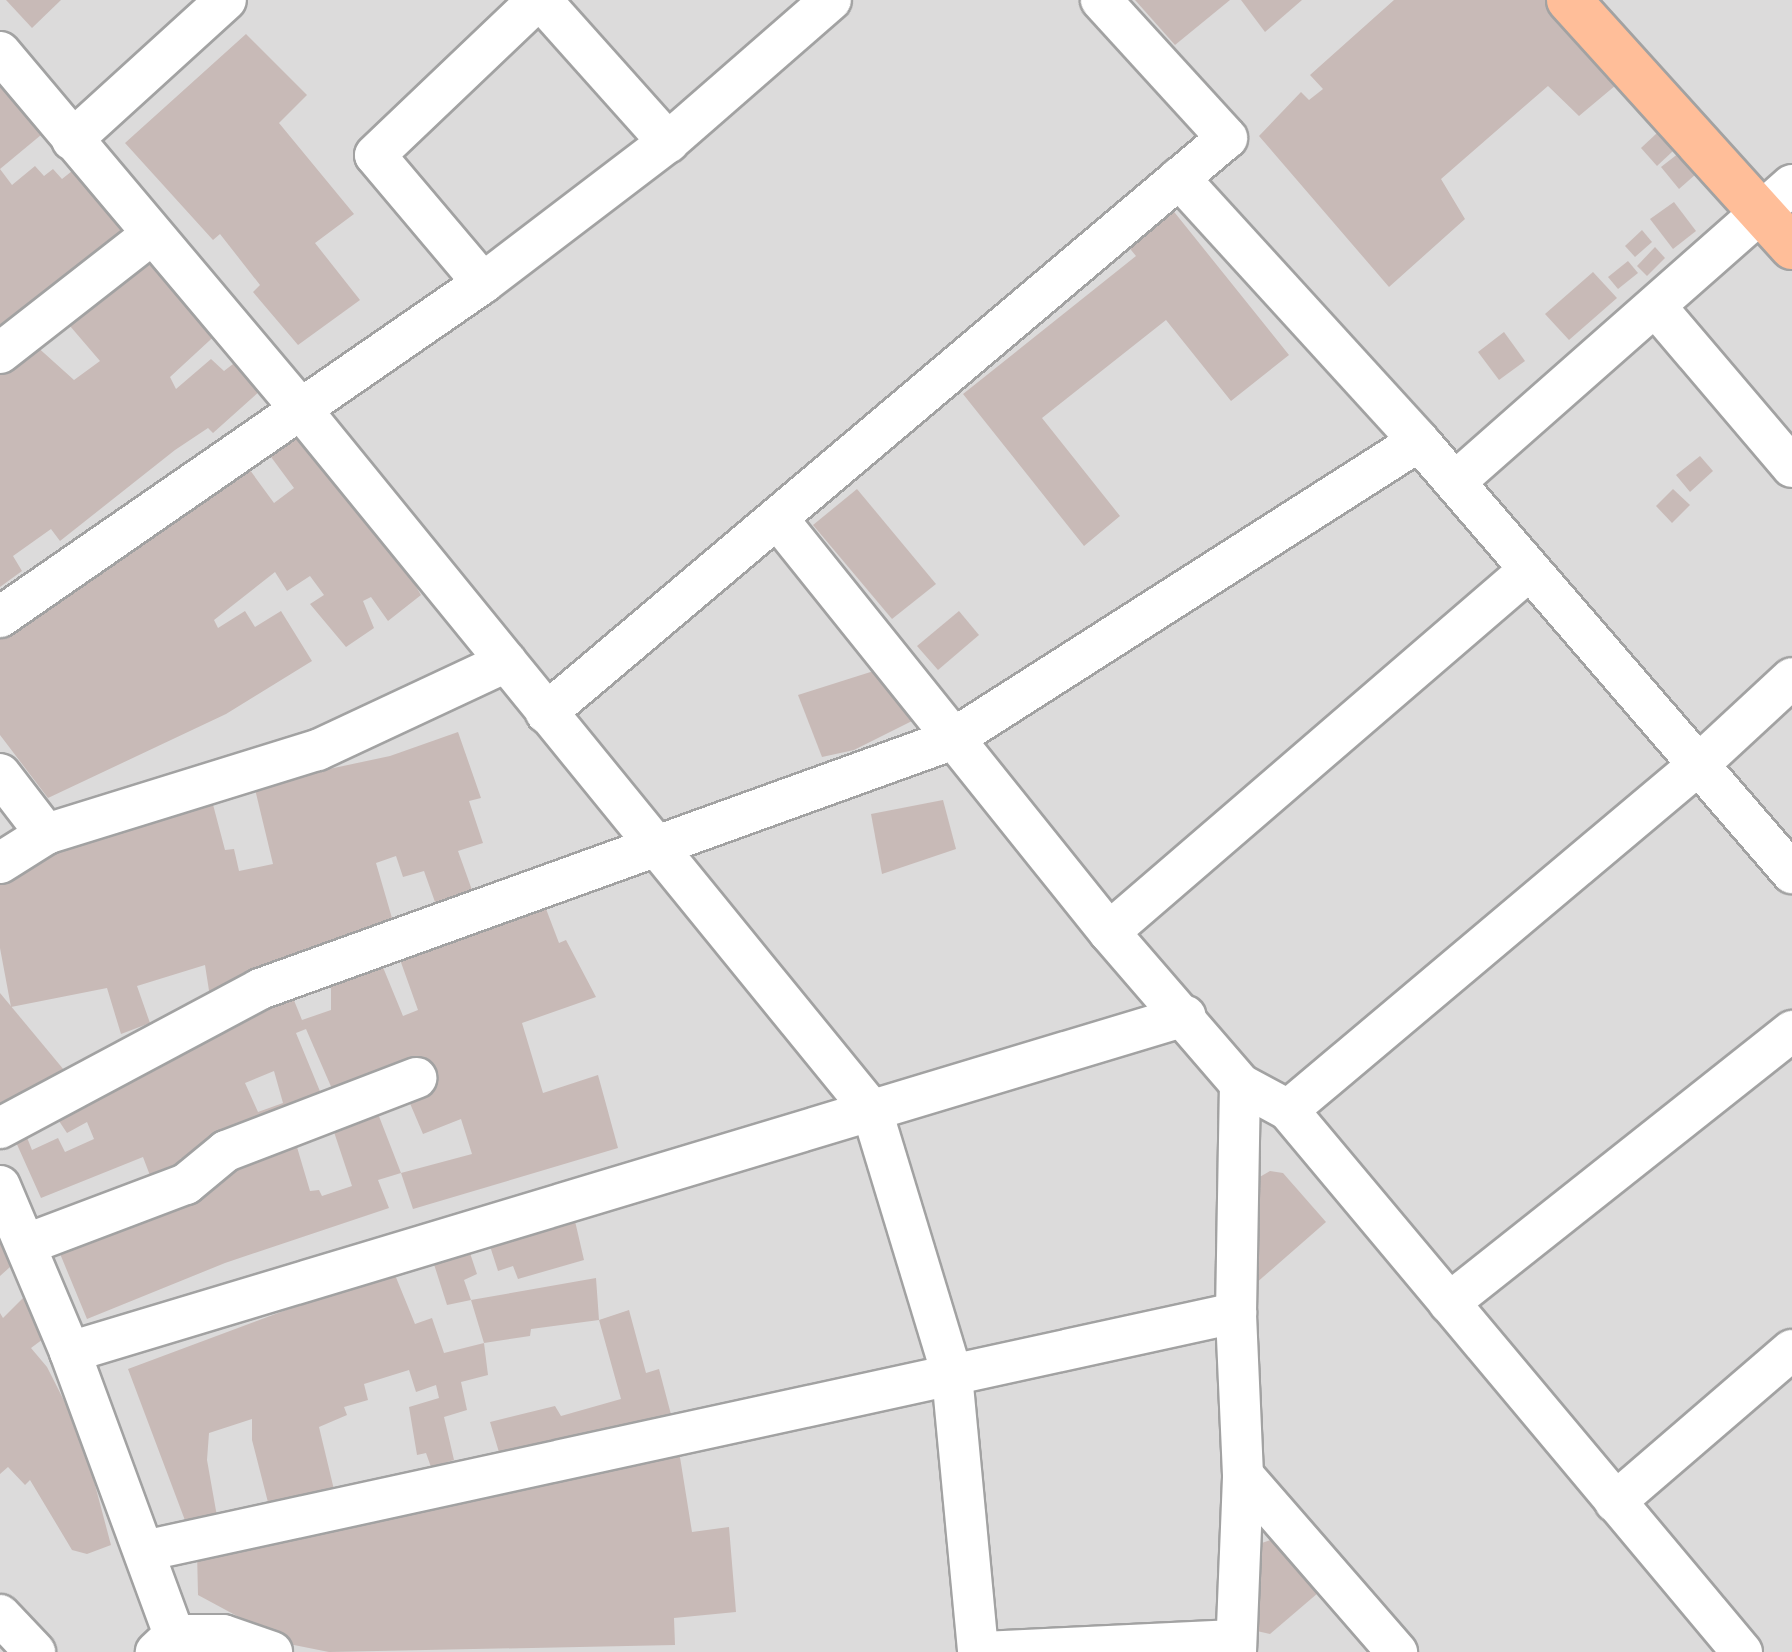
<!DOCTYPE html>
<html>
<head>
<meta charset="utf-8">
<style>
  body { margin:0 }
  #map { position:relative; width:1792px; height:1652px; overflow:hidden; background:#f0e9e3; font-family:"Space Grotesk",sans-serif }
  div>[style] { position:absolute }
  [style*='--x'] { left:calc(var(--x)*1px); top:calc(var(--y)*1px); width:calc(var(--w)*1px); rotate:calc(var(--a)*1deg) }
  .residential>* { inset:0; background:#dcdbdb }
  .building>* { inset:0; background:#c8bab7 }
  .roads { filter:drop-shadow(2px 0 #a2a2a2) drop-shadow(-2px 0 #a2a2a2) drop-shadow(0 2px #a2a2a2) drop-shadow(0 -2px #a2a2a2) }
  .minor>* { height:40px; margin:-20px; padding:0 20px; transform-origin:20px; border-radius:20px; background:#fff }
  .major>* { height:44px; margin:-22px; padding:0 22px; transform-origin:22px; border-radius:22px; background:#ffbe99 }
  span { translate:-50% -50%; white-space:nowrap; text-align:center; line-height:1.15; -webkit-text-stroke:6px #fff; paint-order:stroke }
</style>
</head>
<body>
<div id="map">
  <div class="residential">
    <i style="clip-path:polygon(0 0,1792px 0,1792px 1652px,0 1652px)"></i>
  </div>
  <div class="building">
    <i style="clip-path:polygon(6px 0,61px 0,32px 28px)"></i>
    <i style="clip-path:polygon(1135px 0,1230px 0,1175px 45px)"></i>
    <i style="clip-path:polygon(1241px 0,1302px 0,1265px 32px)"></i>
    <i style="clip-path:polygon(1394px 0,1547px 0,1622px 80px,1579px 116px,1548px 86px,1441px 179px,1465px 219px,1389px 287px,1259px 136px,1301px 92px,1309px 100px,1323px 89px,1310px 75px)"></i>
    <i style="clip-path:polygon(246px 34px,307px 95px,279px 123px,354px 214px,315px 243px,360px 300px,298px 345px,253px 292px,260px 285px,220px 234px,213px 240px,125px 143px)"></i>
    <i style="clip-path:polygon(0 75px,47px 130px,0 169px)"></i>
    <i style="clip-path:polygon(1657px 133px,1673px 151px,1657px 166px,1641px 148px)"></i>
    <i style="clip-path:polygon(1679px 153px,1696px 174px,1679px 189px,1661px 167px)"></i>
    <i style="clip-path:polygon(35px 166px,44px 176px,53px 169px,62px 179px,77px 167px,131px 232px,0 335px,0 169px,12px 185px)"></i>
    <i style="clip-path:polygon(1674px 202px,1696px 231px,1673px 249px,1650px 219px)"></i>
    <i style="clip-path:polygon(1167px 203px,1289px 355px,1231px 401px,1166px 320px,1042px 418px,1120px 516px,1084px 546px,963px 394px,1136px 256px,1122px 239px)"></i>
    <i style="clip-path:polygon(1642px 230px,1652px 242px,1635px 257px,1625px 246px)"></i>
    <i style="clip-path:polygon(1655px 247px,1665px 258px,1647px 276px,1637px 266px)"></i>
    <i style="clip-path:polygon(154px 259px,222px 329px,170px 377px,176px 389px,211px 359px,224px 371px,246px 354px,271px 381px,213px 433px,208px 428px,175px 450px,60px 541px,51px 529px,13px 556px,22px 571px,0 587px,0 375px,34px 344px,74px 380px,100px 361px,64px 319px)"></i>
    <i style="clip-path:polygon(1628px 261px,1638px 273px,1618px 289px,1608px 277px)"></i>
    <i style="clip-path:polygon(1593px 272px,1617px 298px,1569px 340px,1545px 314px)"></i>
    <i style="clip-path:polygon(1504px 332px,1525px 361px,1499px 380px,1478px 352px)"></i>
    <i style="clip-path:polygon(288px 416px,394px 550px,421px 595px,388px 621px,371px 597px,363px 601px,374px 628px,346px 647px,310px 604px,324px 595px,310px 576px,287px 591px,275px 572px,214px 620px,218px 628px,245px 611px,255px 627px,281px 611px,312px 661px,226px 714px,48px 798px,0 735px,0 635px,137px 528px,149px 539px,236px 451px,274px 503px,294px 488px,257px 438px)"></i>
    <i style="clip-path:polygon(1700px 456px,1713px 471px,1690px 492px,1676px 475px)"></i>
    <i style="clip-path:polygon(857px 489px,936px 584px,892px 619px,813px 525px)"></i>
    <i style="clip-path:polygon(1673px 489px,1690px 505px,1672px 523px,1656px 506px)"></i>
    <i style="clip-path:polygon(959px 611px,979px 635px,938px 670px,917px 646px)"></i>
    <i style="clip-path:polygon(880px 669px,920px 717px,854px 750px,822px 757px,798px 695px)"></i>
    <i style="clip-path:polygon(458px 732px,481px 798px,469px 801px,483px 843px,458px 851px,472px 890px,435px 902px,424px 871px,403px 877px,396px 856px,376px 863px,394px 925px,210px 997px,205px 965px,137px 986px,150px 1023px,121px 1034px,107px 988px,11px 1007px,0 948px,0 866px,211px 797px,225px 850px,234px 849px,239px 871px,273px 864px,254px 785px,390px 756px)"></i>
    <i style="clip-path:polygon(943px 800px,956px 849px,882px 874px,871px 814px)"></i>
    <i style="clip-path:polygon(evenodd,543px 901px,559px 943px,566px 940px,596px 997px,522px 1023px,543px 1093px,598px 1075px,618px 1148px,413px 1209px,401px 1173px,472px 1154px,461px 1119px,423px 1134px,406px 1094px,336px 1098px,306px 1029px,296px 1033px,324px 1101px,180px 1159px,187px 1173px,154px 1186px,143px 1157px,41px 1198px,15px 1140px,26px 1135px,32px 1150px,58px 1138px,65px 1152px,94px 1139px,87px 1122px,67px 1133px,55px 1115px,291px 993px,302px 1020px,331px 1010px,331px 978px,380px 960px,403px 1016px,418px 1010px,398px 954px,543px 901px,274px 1071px,283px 1103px,258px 1112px,245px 1083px,274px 1071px)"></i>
    <i style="clip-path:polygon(0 993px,69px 1076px,0 1109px)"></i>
    <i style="clip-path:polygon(375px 1106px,401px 1173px,378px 1180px,389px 1208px,225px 1263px,87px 1319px,56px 1244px,216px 1167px,294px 1137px,310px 1191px,319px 1190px,322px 1196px,352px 1186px,331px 1123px)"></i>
    <i style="clip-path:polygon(1270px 1171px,1283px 1173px,1326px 1222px,1255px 1284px,1258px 1178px)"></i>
    <i style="clip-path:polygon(575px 1221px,584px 1260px,518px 1279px,513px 1266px,498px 1271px,489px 1243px)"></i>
    <i style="clip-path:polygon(0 1236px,10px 1267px,0 1276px)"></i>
    <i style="clip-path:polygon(468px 1247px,477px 1274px,464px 1280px,471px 1300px,447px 1305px,432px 1258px)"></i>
    <i style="clip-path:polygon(393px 1270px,415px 1324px,432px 1318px,444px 1353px,484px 1343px,488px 1375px,461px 1382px,467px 1410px,444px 1417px,454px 1460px,431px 1467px,426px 1453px,417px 1455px,409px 1407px,439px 1398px,436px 1385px,416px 1392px,409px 1370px,364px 1384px,368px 1400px,344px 1407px,347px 1415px,319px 1427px,336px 1498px,271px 1514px,252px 1440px,252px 1419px,209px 1433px,207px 1460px,218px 1522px,189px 1531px,128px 1369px)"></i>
    <i style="clip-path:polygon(596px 1278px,599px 1320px,531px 1329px,530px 1336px,484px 1343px,471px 1300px)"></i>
    <i style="clip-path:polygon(24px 1297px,43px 1339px,31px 1348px,47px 1367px,82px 1436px,111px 1545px,87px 1554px,72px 1550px,30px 1480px,25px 1485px,8px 1467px,0 1474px,0 1313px,3px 1318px)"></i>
    <i style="clip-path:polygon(629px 1310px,646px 1373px,659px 1369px,673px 1422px,501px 1459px,490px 1422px,555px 1406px,561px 1416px,621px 1399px,599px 1320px)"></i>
    <i style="clip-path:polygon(679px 1451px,692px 1532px,729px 1527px,736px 1612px,674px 1618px,675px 1645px,329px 1652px,289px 1644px,198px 1595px,197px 1551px)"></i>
    <i style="clip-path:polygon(1276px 1538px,1325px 1587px,1270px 1634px,1248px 1629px,1259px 1544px)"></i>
  </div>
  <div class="roads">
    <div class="minor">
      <i style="--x:541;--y:0;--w:191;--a:48.2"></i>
      <i style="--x:0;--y:52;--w:471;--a:49.9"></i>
      <i style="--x:303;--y:412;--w:901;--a:50.85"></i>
      <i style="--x:872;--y:1111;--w:276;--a:73.1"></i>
      <i style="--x:952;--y:1375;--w:278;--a:84.6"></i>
      <i style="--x:72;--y:140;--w:208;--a:-42.3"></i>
      <i style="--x:1179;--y:178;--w:356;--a:47.6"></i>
      <i style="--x:1419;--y:441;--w:571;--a:49.19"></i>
      <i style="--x:483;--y:283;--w:167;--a:-130.2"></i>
      <i style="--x:375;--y:155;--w:225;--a:-43.6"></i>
      <i style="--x:1656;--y:307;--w:210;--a:49.6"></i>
      <i style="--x:0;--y:353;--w:192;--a:-38"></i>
      <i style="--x:1455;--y:482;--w:449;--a:-41.4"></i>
      <i style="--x:777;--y:518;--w:531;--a:51.27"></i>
      <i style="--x:1109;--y:932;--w:201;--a:49.2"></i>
      <i style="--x:1240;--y:1084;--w:55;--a:28.4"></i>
      <i style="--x:1288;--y:1110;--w:707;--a:50.05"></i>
      <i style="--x:0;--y:617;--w:587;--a:-34.66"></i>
      <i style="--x:483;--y:283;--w:233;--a:-37.3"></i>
      <i style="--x:668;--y:142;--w:216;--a:-41.1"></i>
      <i style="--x:546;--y:713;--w:891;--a:-40.18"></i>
      <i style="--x:1227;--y:138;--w:187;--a:-132.4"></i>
      <i style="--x:0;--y:774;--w:76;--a:52.5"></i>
      <i style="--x:0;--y:863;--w:54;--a:-32.2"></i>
      <i style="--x:46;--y:834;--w:285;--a:-17.2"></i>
      <i style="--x:318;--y:750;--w:208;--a:-25.1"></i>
      <i style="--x:1109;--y:932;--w:552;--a:-40.74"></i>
      <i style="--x:1288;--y:1110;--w:534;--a:-40.07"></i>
      <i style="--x:1697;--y:766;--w:129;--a:-42.8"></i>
      <i style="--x:0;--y:1128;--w:295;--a:-28.1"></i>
      <i style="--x:260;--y:989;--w:734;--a:-19.82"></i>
      <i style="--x:951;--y:740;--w:555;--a:-32.57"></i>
      <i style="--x:0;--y:1186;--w:180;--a:67.1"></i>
      <i style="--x:70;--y:1352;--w:302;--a:69.8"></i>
      <i style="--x:174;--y:1635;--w:25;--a:137"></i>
      <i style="--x:27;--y:1244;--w:170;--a:-20.7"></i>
      <i style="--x:186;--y:1184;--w:52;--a:-39.5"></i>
      <i style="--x:226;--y:1151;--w:204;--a:-21"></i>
      <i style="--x:1449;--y:1303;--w:438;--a:-38.4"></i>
      <i style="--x:70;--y:1352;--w:1165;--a:-16.77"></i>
      <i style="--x:1243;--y:1475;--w:235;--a:49"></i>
      <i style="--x:1615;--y:1502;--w:233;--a:-40.7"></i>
      <i style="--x:144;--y:1551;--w:1118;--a:-12.3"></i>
      <i style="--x:0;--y:1615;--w:51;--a:46.6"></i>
      <i style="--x:174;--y:1635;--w:49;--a:0"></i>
      <i style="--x:223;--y:1635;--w:52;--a:19.1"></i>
      <i style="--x:982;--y:1652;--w:254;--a:-2.7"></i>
      <i style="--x:1236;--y:1652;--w:177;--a:-87.7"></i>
      <i style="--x:1243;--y:1475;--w:162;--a:-92.5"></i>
      <i style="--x:1236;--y:1313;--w:229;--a:-89"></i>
    </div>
    <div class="major">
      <i style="--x:1569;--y:0;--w:333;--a:47.9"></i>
    </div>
  </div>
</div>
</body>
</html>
